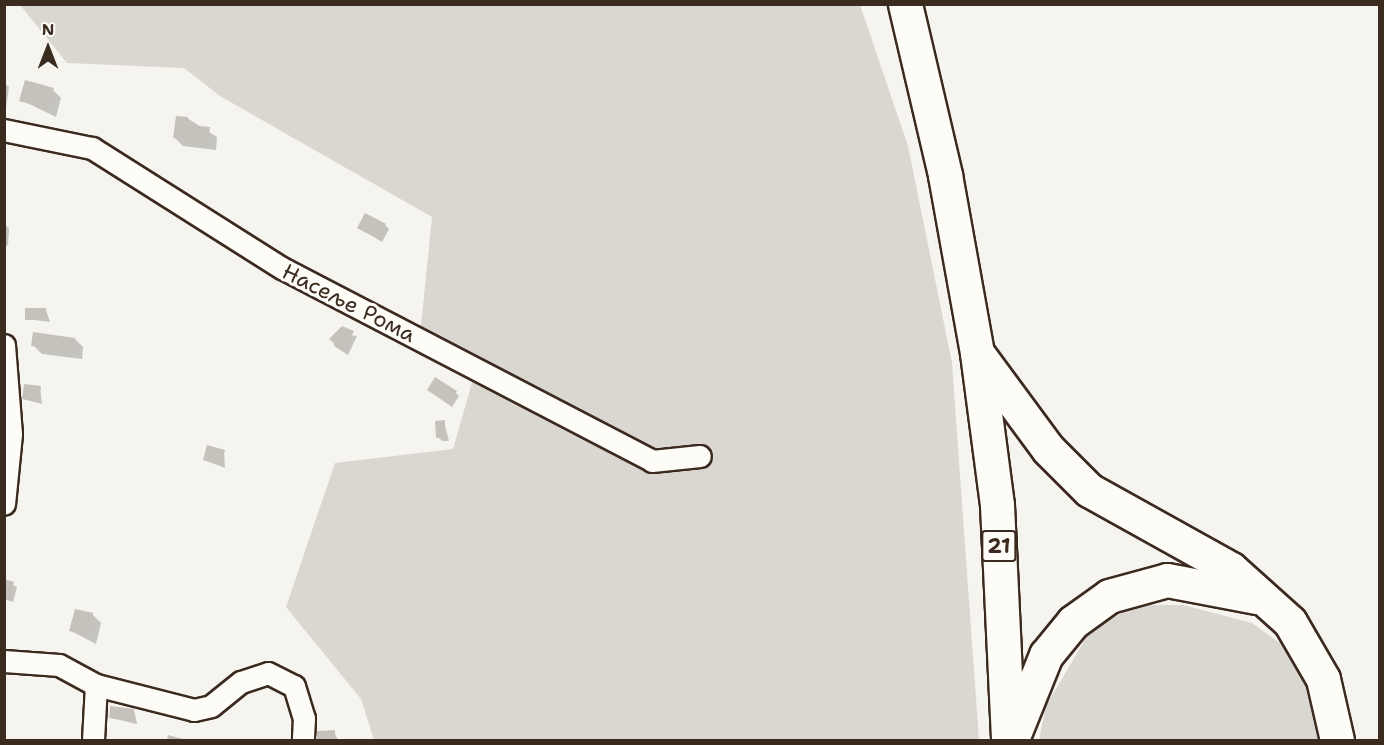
<!DOCTYPE html>
<html>
<head>
<meta charset="utf-8">
<style>
  body { margin:0 }
  #map { position:relative; width:1384px; height:745px; overflow:hidden; background:#f5f4ee; font-family:"Shantell Sans",sans-serif }
  div>[style] { position:absolute }
  [style*='--x'] { left:calc(var(--x)*1px); top:calc(var(--y)*1px); width:calc(var(--w)*1px); rotate:calc(var(--a)*1deg) }
  .green>* { inset:0; background:#dad6d0 }
  .shadow>* { inset:0; background:#0003 }
  .building>* { inset:0; background:#c7c1bb }
  .roads { filter:drop-shadow(2px 0 #3b2a1e) drop-shadow(-2px 0 #3b2a1e) drop-shadow(0 2px #3b2a1e) drop-shadow(0 -2px #3b2a1e) }
  .street>* { height:21px; margin:-10.5px; padding:0 10.5px; transform-origin:10.5px; border-radius:10.5px; background:#fdfcf7 }
  .primary>* { height:33px; margin:-16.5px; padding:0 16.5px; transform-origin:16.5px; border-radius:16.5px; background:#fdfcf7 }
  span { translate:-50% -50%; white-space:nowrap; text-align:center; line-height:1.15; -webkit-text-stroke:6px #fdfcf7; paint-order:stroke }
  .shield-label span { padding:2px 4px; background:#fdfcf7; border:2px solid; border-radius:4px; -webkit-text-stroke-width:0 }
  .shield-label { font-size:21px; color:#3b2a1e; font-weight:700 }
  .street-label { font-size:22px; color:#3b2a1e }
  .frame { position:absolute; inset:0; border:6px solid #3b2a1e; pointer-events:none }
  .north { position:absolute; left:18px; top:18px; width:60px; height:60px; -webkit-text-stroke:4px #fdfcf7; paint-order:stroke; rotate:0deg; font-size:16px; font-weight:700; line-height:24px; text-align:center; color:#3b2a1e }
  .north::after { content:''; display:block; margin:auto; width:21px; height:27px; background:#3b2a1e; clip-path:polygon(50% 0,100% 100%,50% 72%,0 100%) }
</style>
</head>
<body>
<div id="map">
  <div class="green">
    <i style="clip-path:polygon(20px 5px,860px 5px,908px 146px,952px 363px,979px 740px,374px 740px,361px 699px,286px 607px,335px 463px,453px 449px,474px 376px,420px 336px,432px 217px,220px 96px,184px 68px,67px 63px)"></i>
    <i style="clip-path:polygon(1136px 605px,1183px 605px,1252px 623px,1302px 659px,1320px 740px,1039px 740px,1046px 706px,1090px 631px)"></i>
  </div>
  <div class="shadow">
    <i style="clip-path:polygon(4px 83px,9px 87px,6px 108px,4px 108px)"></i>
    <i style="clip-path:polygon(53px 90px,61px 98px,56px 117px,21px 100px)"></i>
    <i style="clip-path:polygon(187px 118px,217px 137px,216px 150px,183px 146px,175px 138px)"></i>
    <i style="clip-path:polygon(4px 224px,9px 228px,8px 246px,4px 245px)"></i>
    <i style="clip-path:polygon(385px 225px,389px 229px,382px 242px,359px 228px)"></i>
    <i style="clip-path:polygon(46px 310px,50px 322px,26px 319px)"></i>
    <i style="clip-path:polygon(335px 333px,357px 336px,348px 355px,334px 346px)"></i>
    <i style="clip-path:polygon(75px 339px,83px 347px,82px 359px,42px 354px,33px 345px)"></i>
    <i style="clip-path:polygon(40px 387px,42px 404px,23px 399px)"></i>
    <i style="clip-path:polygon(429px 390px,456px 393px,459px 396px,452px 407px)"></i>
    <i style="clip-path:polygon(444px 422px,449px 441px,442px 441px,438px 437px)"></i>
    <i style="clip-path:polygon(224px 451px,225px 468px,204px 460px)"></i>
    <i style="clip-path:polygon(4px 581px,17px 587px,13px 602px,4px 599px)"></i>
    <i style="clip-path:polygon(92px 614px,101px 623px,96px 644px,71px 631px)"></i>
    <i style="clip-path:polygon(134px 710px,137px 724px,111px 718px)"></i>
    <i style="clip-path:polygon(334px 732px,338px 740px,318px 740px,318px 733px)"></i>
  </div>
  <div class="building">
    <i style="clip-path:polygon(25px 80px,54px 88px,47px 109px,19px 101px)"></i>
    <i style="clip-path:polygon(176px 116px,188px 117px,187px 125px,210px 127px,208px 142px,173px 138px)"></i>
    <i style="clip-path:polygon(365px 213px,386px 224px,378px 239px,357px 228px)"></i>
    <i style="clip-path:polygon(25px 308px,46px 308px,47px 319px,25px 320px)"></i>
    <i style="clip-path:polygon(342px 326px,354px 331px,344px 352px,329px 339px)"></i>
    <i style="clip-path:polygon(33px 332px,75px 338px,73px 351px,31px 346px)"></i>
    <i style="clip-path:polygon(435px 377px,457px 391px,448px 404px,427px 390px)"></i>
    <i style="clip-path:polygon(24px 384px,41px 386px,39px 401px,22px 399px)"></i>
    <i style="clip-path:polygon(445px 420px,445px 437px,436px 438px,435px 421px)"></i>
    <i style="clip-path:polygon(207px 445px,225px 450px,221px 465px,203px 460px)"></i>
    <i style="clip-path:polygon(4px 579px,14px 582px,10px 599px,4px 598px)"></i>
    <i style="clip-path:polygon(75px 609px,93px 613px,88px 636px,69px 631px)"></i>
    <i style="clip-path:polygon(110px 706px,134px 709px,133px 721px,109px 718px)"></i>
    <i style="clip-path:polygon(335px 730px,335px 740px,317px 740px,316px 731px)"></i>
    <i style="clip-path:polygon(168px 735px,187px 740px,167px 740px)"></i>
  </div>
  <div class="roads">
    <div class="street">
      <i style="--x:4;--y:130;--w:90;--a:11.6"></i>
      <i style="--x:92;--y:148;--w:225;--a:32.3"></i>
      <i style="--x:282;--y:268;--w:417;--a:27.5"></i>
      <i style="--x:652;--y:461;--w:48;--a:-5.9"></i>
      <i style="--x:4;--y:345;--w:89;--a:85.5"></i>
      <i style="--x:11;--y:434;--w:70;--a:95.7"></i>
      <i style="--x:4;--y:661;--w:55;--a:4.2"></i>
      <i style="--x:59;--y:665;--w:42;--a:28.4"></i>
      <i style="--x:96;--y:685;--w:101;--a:14.3"></i>
      <i style="--x:194;--y:710;--w:17;--a:-13"></i>
      <i style="--x:211;--y:706;--w:38;--a:-39"></i>
      <i style="--x:241;--y:682;--w:28;--a:-18"></i>
      <i style="--x:268;--y:673;--w:29;--a:27"></i>
      <i style="--x:294;--y:686;--w:34;--a:73"></i>
      <i style="--x:304;--y:718;--w:22;--a:93"></i>
      <i style="--x:93;--y:740;--w:55;--a:-86.9"></i>
    </div>
    <div class="primary">
      <i style="--x:905;--y:4;--w:176;--a:76.8"></i>
      <i style="--x:945;--y:175;--w:181;--a:79.8"></i>
      <i style="--x:977;--y:353;--w:153;--a:82.5"></i>
      <i style="--x:997;--y:505;--w:235;--a:87.3"></i>
      <i style="--x:978;--y:354;--w:118;--a:53.6"></i>
      <i style="--x:1048;--y:449;--w:58;--a:45"></i>
      <i style="--x:1089;--y:490;--w:162;--a:29.1"></i>
      <i style="--x:1231;--y:569;--w:79;--a:41.9"></i>
      <i style="--x:1290;--y:622;--w:66;--a:59.9"></i>
      <i style="--x:1323;--y:679;--w:63;--a:77.1"></i>
      <i style="--x:1012;--y:739;--w:91;--a:-68"></i>
      <i style="--x:1046;--y:655;--w:43;--a:-50.7"></i>
      <i style="--x:1073;--y:622;--w:44;--a:-35.8"></i>
      <i style="--x:1109;--y:596;--w:60;--a:-15.4"></i>
      <i style="--x:1167;--y:580;--w:91;--a:10.8"></i>
    </div>
  </div>
  <div class="shield-label">
    <span style="left:999px;top:546px">21</span>
  </div>
  <div class="street-label">
    <span style="left:349px;top:303px;rotate:27deg">Насеље Рома</span>
  </div>
  <div class="frame"></div>
  <div class="north">N</div>
</div>
</body>
</html>
